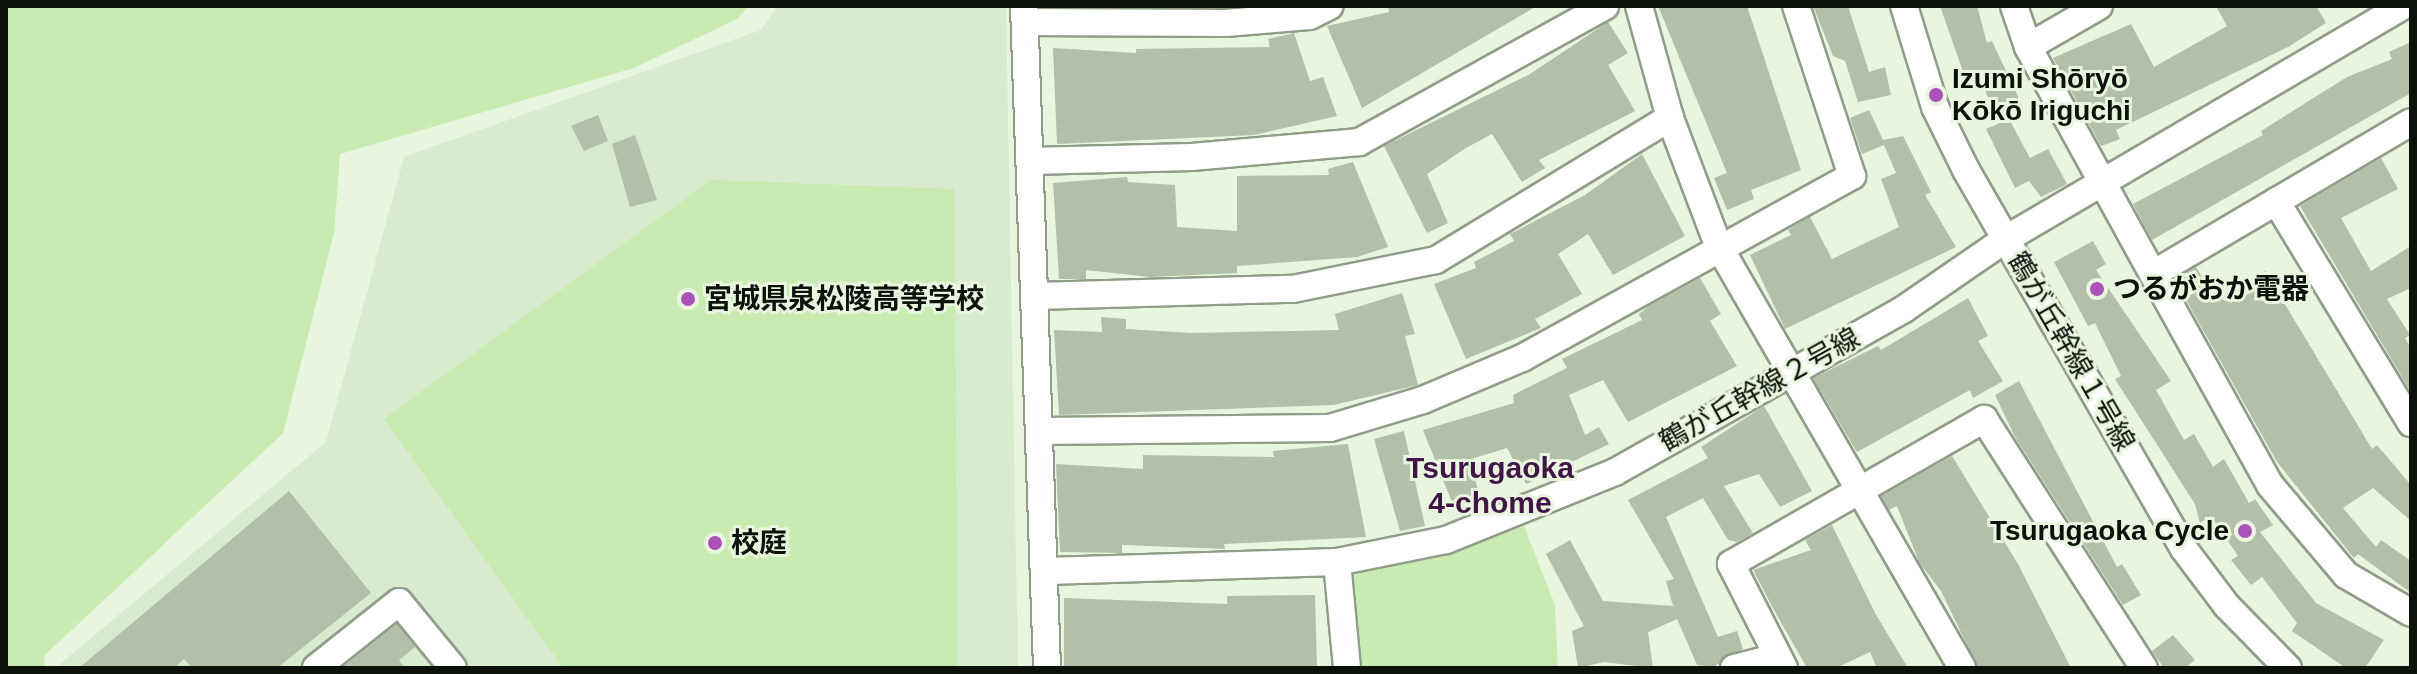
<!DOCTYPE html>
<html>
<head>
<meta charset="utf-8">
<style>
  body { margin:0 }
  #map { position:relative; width:2417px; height:674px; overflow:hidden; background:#e8f6df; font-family:Helvetica,"Noto Sans JP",sans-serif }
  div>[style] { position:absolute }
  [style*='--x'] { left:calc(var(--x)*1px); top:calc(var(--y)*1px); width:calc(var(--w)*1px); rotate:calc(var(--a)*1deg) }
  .built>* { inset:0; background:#d9ebce }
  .green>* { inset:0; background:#c8ebb1 }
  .building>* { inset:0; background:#b2bfa9 }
  .roads { filter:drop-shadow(2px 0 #909d88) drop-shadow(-2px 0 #909d88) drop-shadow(0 2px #909d88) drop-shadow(0 -2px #909d88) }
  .minor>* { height:26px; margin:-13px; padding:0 13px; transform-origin:13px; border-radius:13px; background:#fff }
  .dots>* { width:22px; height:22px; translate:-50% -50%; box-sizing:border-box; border:4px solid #e8f6df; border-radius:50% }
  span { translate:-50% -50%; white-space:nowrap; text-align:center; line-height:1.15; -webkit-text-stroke:6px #e8f6df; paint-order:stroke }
  .poi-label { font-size:28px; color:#0c1109; font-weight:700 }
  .left { translate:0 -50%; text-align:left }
  .right { translate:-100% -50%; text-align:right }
  .street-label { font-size:28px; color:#0c1109 }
  .neighbourhood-label { font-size:30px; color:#411548; font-weight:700 }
  .frame { position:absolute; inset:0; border:8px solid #0c1109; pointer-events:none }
</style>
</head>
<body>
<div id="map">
  <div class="built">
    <i style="clip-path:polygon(777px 6px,1006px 6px,1018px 668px,55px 668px,326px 442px,404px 157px,761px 30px)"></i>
  </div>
  <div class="green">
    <i style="clip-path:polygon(6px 6px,748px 6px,737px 19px,634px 68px,340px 154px,334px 233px,283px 433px,44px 656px,45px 668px,6px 668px)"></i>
    <i style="clip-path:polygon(711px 180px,954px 189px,958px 667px,563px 668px,384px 419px)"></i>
    <i style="clip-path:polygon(1518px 511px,1555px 605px,1558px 668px,1347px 668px,1337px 562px)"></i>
  </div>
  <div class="building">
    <i style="clip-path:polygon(1388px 6px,1537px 6px,1362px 108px,1327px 26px,1389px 12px)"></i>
    <i style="clip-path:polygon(1658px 6px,1747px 6px,1801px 170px,1751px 190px,1754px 199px,1727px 210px,1714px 178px,1727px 173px)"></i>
    <i style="clip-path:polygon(1813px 6px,1848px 6px,1869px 72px,1885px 67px,1891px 95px,1858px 102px,1845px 61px,1833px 56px)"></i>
    <i style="clip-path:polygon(1940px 6px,1977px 6px,1987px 43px,1992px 41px,2022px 105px,1995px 117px,1981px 79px,1967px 83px)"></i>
    <i style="clip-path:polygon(2216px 6px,2316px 6px,2326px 23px,2288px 47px,2116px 130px,2120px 139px,2101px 146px,2053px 58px,2131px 24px,2154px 67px,2227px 26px)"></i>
    <i style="clip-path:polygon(1608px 22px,1628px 53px,1608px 65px,1635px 111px,1539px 160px,1545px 168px,1522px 182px,1492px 134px,1466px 148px,1427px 174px,1448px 223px,1427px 233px,1384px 146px,1530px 74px)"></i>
    <i style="clip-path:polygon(1294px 33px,1310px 81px,1323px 77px,1337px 116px,1254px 135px,1057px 144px,1053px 48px,1136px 53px,1136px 49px,1270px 47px,1268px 39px)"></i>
    <i style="clip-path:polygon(2411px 42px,2411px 93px,2152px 240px,2133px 204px,2263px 135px,2261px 131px,2347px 77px,2392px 59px,2389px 52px)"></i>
    <i style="clip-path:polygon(1869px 110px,1883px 140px,1903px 136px,1931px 192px,1925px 195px,1956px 247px,1785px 329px,1750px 255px,1791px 235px,1788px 230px,1810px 217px,1832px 259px,1899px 227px,1881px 179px,1896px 173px,1884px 145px,1862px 154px,1850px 118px)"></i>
    <i style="clip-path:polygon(598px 115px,608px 141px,584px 151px,571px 126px)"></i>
    <i style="clip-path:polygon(2009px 119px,2030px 158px,2048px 149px,2067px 184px,2041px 197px,2029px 181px,2015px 188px,1986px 129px)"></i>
    <i style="clip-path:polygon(635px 135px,657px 200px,630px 207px,612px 144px)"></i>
    <i style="clip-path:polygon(1642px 154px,1685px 236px,1613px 275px,1588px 234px,1558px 254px,1582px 294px,1535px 319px,1541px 328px,1466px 359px,1434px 284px,1476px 268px,1474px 262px,1514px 241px,1510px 234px,1585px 195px)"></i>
    <i style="clip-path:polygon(2381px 158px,2398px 189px,2341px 218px,2371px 271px,2411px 246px,2411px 288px,2387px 299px,2410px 335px,2405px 338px,2411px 349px,2411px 392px,2300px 206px)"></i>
    <i style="clip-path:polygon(1353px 162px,1388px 247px,1357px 257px,1237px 266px,1237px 273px,1150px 277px,1086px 270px,1086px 279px,1059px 279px,1053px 183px,1127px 177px,1128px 182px,1175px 185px,1177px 227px,1237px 231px,1237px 176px,1329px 175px,1328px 169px)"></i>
    <i style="clip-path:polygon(2093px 241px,2106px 264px,2096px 270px,2171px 381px,2156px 390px,2184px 440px,2194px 434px,2213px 467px,2224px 459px,2249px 503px,2255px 499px,2273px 525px,2260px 532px,2316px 603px,2384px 640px,2365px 668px,2346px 668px,2292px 631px,2297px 623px,2262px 577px,2251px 585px,2231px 560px,2238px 556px,2211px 516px,2200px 523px,2195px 504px,2115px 379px,2121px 376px,2095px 323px,2088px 326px,2054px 262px)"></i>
    <i style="clip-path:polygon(2196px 267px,2217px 301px,2265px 271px,2372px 449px,2377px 445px,2411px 485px,2411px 521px,2373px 488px,2343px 508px,2376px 547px,2381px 540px,2411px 561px,2411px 593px,2358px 554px,2354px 558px,2277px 462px,2175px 280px)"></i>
    <i style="clip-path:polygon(1700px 278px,1721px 314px,1710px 321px,1737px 366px,1628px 422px,1603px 380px,1569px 395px,1585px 435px,1599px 427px,1609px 444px,1526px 484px,1507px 448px,1468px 460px,1484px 506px,1457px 515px,1423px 430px,1514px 403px,1513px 395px,1567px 368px,1562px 359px,1642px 320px,1639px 314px,1649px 306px)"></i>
    <i style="clip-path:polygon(1402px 293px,1415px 334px,1405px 336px,1418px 385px,1334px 405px,1059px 415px,1054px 330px,1102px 332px,1101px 317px,1126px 319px,1126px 329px,1191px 333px,1339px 330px,1335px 314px)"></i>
    <i style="clip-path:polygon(1968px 298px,1988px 336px,1978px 341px,2003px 381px,1973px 398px,1970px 390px,1857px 452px,1813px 378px,1878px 346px,1881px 350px)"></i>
    <i style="clip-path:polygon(2019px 381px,2117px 567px,2122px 564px,2141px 595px,2123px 605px,2015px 437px,1995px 395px)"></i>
    <i style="clip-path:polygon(1764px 406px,1812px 491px,1780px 507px,1759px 474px,1724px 486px,1753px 533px,1737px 542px,1728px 540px,1703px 498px,1666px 517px,1718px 637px,1737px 631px,1743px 649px,1713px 667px,1697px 665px,1677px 619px,1648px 632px,1653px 668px,1604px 662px,1578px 668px,1572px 631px,1584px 626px,1546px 554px,1570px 540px,1603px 601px,1673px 606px,1666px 581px,1674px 579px,1628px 500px,1708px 458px,1701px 447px)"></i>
    <i style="clip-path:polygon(1404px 431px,1425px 526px,1400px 531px,1374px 439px)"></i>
    <i style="clip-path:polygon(1348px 444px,1366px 537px,1224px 544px,1225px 549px,1122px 545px,1122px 553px,1060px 552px,1056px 464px,1143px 469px,1143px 455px,1274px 457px,1273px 451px)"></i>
    <i style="clip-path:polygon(1952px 456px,2018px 564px,2071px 668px,1978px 668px,1941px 591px,1919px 562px,1897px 506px,1889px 510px,1881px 496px)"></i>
    <i style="clip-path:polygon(289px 491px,371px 593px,277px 668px,192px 668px,184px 659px,174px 668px,79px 668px)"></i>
    <i style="clip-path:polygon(1832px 525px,1875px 613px,1908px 668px,1877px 668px,1870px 652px,1836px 668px,1807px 668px,1775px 612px,1753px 570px,1811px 550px,1805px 540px)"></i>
    <i style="clip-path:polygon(1315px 595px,1317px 668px,1064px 668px,1064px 598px,1227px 604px,1227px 596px)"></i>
    <i style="clip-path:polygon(397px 624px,415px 647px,399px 660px,405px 668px,342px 668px)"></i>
    <i style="clip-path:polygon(2173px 635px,2195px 660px,2185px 668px,2164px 668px,2152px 651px)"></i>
  </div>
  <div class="roads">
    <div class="minor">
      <i style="--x:1024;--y:6;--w:662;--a:88.01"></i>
      <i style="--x:1639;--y:6;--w:116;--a:74.5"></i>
      <i style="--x:1670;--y:118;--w:136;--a:69.3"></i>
      <i style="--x:1718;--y:245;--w:488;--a:60"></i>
      <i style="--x:1904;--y:6;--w:106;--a:72.9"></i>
      <i style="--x:1935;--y:107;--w:70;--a:63.8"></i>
      <i style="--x:1966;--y:170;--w:437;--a:60.1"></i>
      <i style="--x:2184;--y:549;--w:71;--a:53"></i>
      <i style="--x:2227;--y:606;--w:87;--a:45.5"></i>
      <i style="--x:2014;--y:6;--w:43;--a:71.1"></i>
      <i style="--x:2028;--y:47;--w:259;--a:61.2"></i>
      <i style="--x:2153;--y:274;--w:299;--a:-30.5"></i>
      <i style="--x:1025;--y:22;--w:201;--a:0.3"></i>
      <i style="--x:1226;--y:23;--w:84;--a:-4.8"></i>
      <i style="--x:1310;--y:16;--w:22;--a:-27"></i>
      <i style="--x:2028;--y:47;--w:82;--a:-30"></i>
      <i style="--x:1030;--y:161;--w:162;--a:-1.4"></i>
      <i style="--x:1192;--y:157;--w:168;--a:-5.1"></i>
      <i style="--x:1359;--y:142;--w:281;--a:-28.9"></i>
      <i style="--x:2276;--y:201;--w:260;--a:58.7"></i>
      <i style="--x:2153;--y:274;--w:241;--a:61"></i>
      <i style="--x:2270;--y:485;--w:118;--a:49.8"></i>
      <i style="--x:2346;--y:575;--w:75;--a:30.3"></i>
      <i style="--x:1036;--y:296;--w:257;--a:-1.6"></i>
      <i style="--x:1293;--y:289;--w:146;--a:-11.5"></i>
      <i style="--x:1436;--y:260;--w:274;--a:-31.3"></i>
      <i style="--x:1041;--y:431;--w:289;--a:-0.6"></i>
      <i style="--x:1330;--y:428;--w:97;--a:-16.8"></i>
      <i style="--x:1423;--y:400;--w:108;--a:-23"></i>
      <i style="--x:1522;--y:358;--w:377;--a:-28.9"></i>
      <i style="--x:1852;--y:176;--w:179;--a:-108.2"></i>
      <i style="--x:1337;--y:562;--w:106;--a:84.6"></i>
      <i style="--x:1047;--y:571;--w:290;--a:-1.8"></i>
      <i style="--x:1337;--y:562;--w:111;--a:-11.4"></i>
      <i style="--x:1446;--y:540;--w:182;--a:-21.9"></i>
      <i style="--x:1615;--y:472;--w:332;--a:-29.4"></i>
      <i style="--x:1904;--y:309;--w:124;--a:-34.5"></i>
      <i style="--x:2006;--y:239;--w:460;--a:-30.4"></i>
      <i style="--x:316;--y:668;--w:106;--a:-38.5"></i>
      <i style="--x:399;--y:602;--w:85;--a:50.7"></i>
      <i style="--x:1734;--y:668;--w:44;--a:-14.3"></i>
      <i style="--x:1784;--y:668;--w:117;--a:-117"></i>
      <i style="--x:1731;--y:564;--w:292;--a:-29.8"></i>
      <i style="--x:1984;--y:419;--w:296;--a:57.3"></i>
    </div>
  </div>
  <div class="dots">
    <i style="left:1936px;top:95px;background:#ac50bb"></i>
    <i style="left:2097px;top:289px;background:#ac50bb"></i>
    <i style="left:688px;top:299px;background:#ac50bb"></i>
    <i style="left:2245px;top:531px;background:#ac50bb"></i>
    <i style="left:715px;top:543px;background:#ac50bb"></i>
  </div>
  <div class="poi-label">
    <span class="left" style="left:1952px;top:95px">Izumi Shōryō<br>Kōkō Iriguchi</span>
    <span class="left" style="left:2113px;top:289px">つるがおか電器</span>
    <span class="left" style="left:704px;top:299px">宮城県泉松陵高等学校</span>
    <span class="right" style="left:2229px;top:531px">Tsurugaoka Cycle</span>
    <span class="left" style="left:731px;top:543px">校庭</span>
  </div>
  <div class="street-label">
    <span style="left:2071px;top:352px;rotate:60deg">鶴が丘幹線１号線</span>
    <span style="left:1760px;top:390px;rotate:-29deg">鶴が丘幹線２号線</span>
  </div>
  <div class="neighbourhood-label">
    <span style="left:1490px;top:485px">Tsurugaoka<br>4-chome</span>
  </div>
  <div class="frame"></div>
</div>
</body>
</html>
